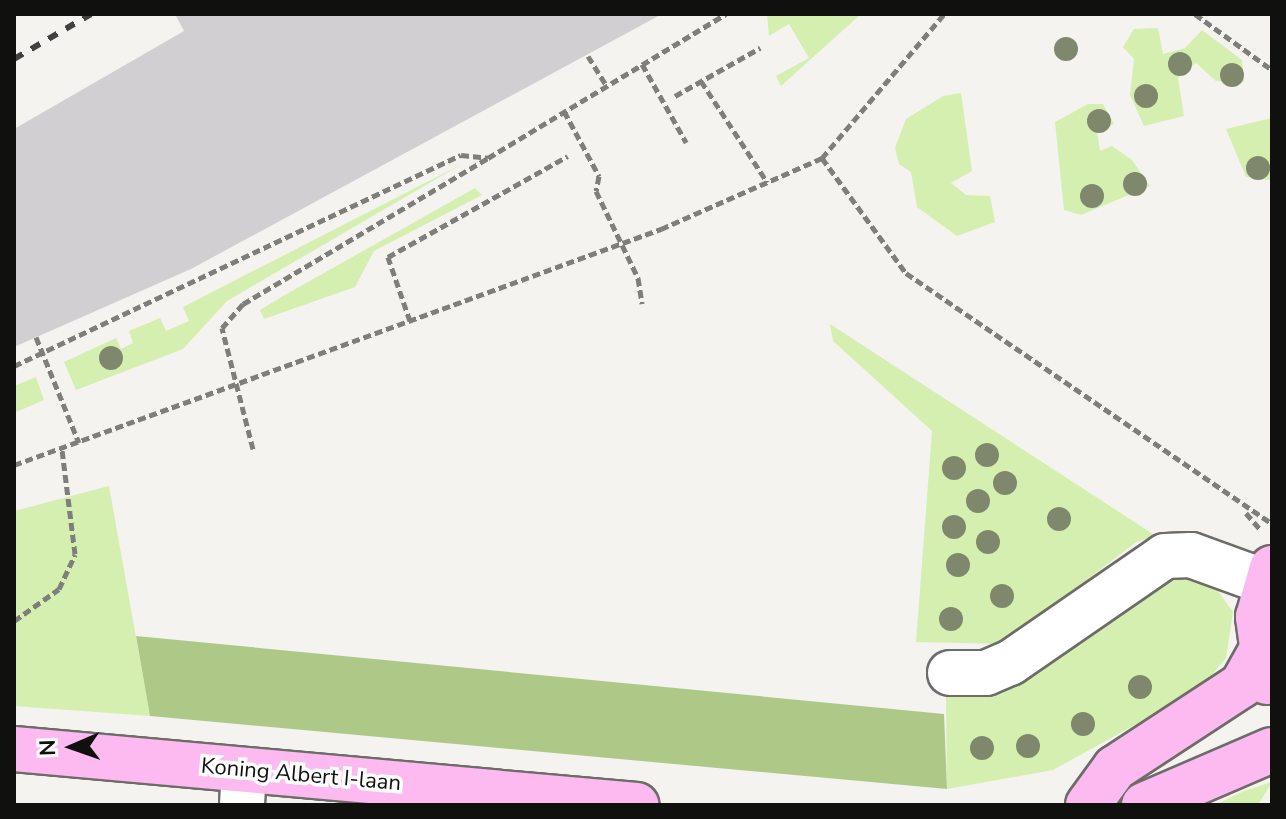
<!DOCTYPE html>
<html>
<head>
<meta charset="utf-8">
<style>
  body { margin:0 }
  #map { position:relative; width:1286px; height:819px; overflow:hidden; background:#f4f3ef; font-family:"Nunito Sans",sans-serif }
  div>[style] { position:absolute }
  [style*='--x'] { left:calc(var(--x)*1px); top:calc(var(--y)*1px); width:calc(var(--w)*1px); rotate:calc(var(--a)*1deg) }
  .green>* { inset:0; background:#d5efb0 }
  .forest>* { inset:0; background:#aec987 }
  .building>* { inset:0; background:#d2cfd3 }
  .path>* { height:5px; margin-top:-2.5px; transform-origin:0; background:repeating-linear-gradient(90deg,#7e7e7b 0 8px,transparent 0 12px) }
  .roads { filter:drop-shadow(2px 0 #6d6c69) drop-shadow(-2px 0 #6d6c69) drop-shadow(0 2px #6d6c69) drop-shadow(0 -2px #6d6c69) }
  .minor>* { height:44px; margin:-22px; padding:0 22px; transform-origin:22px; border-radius:22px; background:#fff }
  .major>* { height:44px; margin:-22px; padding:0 22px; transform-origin:22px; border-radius:22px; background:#fcbaf0 }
  .rail>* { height:6px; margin-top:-3px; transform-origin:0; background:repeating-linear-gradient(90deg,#41413f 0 10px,transparent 0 20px) }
  .trees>* { width:24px; height:24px; margin:-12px; border-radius:50%; background:#7f886c }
  span { translate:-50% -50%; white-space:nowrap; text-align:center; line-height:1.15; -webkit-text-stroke:7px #fff; paint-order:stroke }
  .street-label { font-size:22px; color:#10100f }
  .frame { position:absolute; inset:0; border:16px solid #10100f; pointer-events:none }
  .north { position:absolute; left:32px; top:707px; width:80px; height:80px; -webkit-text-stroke:6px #fff; paint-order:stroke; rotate:268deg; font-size:22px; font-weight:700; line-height:32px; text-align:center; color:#10100f }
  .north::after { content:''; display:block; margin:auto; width:28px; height:36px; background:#10100f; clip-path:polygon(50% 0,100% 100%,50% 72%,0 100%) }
</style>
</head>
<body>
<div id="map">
  <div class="green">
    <i style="clip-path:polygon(767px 14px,861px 14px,781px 86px,776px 76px,809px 58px,789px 24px,769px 36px)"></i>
    <i style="clip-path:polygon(1158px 28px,1163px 54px,1185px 48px,1202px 30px,1242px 60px,1244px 82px,1216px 81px,1196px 63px,1178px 78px,1184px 116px,1144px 126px,1130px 95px,1134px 59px,1123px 47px,1134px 29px)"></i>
    <i style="clip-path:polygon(961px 93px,972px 171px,951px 183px,966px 195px,990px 196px,995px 222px,957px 236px,917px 207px,911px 172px,899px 164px,895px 148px,906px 119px,943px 96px)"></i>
    <i style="clip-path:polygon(1088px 104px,1103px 104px,1114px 124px,1097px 132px,1100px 151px,1112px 146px,1132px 160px,1150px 186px,1081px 215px,1064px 210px,1055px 122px)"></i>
    <i style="clip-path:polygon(1272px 118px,1272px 197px,1271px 197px,1270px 180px,1246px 177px,1226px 129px)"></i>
    <i style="clip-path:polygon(462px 164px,227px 301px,183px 349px,76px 390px,64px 362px,116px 338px,121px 349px,133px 343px,129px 331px,160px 318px,166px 331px,189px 321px,183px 307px)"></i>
    <i style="clip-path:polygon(475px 188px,482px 195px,374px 251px,355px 287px,264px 319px,260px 310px,283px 296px)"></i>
    <i style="clip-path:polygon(830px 324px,1156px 536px,1136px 542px,1004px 644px,916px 642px,932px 431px,833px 341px)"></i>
    <i style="clip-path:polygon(36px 377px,44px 400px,14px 413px,14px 386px)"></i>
    <i style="clip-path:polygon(109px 486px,150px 716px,14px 706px,14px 511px)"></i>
    <i style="clip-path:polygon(1187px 575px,1218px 591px,1233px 612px,1226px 658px,1200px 689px,1053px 770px,947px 789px,946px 697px,1000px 693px,1150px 579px)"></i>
    <i style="clip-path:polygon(1272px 782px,1258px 805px,1215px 805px,1244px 791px)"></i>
  </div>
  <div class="forest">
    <i style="clip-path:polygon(136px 636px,944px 714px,947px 789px,150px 716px)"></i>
  </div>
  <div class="building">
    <i style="clip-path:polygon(175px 14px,662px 14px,191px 269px,14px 347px,14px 129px,184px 31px)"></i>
  </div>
  <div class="path">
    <i style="--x:1195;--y:14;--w:95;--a:36"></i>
    <i style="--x:588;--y:56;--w:34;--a:58"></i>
    <i style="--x:642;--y:64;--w:90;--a:60.6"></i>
    <i style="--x:701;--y:81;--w:121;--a:56.8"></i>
    <i style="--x:675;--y:96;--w:98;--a:-29.5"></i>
    <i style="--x:564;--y:111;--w:74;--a:61.7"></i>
    <i style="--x:599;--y:176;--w:15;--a:101"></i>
    <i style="--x:596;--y:191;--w:97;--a:64.2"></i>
    <i style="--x:638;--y:278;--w:26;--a:81"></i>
    <i style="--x:822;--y:158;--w:142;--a:53.9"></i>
    <i style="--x:906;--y:273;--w:444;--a:34.4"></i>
    <i style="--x:410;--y:321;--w:68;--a:-109"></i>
    <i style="--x:388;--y:257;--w:206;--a:-29.3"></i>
    <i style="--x:36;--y:337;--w:114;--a:67.9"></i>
    <i style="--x:14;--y:366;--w:494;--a:-25.3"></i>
    <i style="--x:461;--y:155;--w:27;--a:6"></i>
    <i style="--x:488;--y:158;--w:278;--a:-31.2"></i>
    <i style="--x:253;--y:449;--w:125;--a:-104.4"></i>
    <i style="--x:222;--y:328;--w:32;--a:-49"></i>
    <i style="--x:243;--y:304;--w:285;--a:-30.8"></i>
    <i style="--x:14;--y:465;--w:689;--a:-20.04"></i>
    <i style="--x:661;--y:229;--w:176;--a:-23.8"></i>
    <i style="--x:822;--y:158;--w:189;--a:-49.7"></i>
    <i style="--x:1246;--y:513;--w:23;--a:49"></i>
    <i style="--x:14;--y:621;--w:55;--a:-35.4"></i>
    <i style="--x:59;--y:589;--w:38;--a:-65"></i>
    <i style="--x:75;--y:554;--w:106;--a:-97.1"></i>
  </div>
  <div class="roads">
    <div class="minor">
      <i style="--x:950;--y:673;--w:36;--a:0"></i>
      <i style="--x:986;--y:673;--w:26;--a:-23"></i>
      <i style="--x:1010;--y:663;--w:188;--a:-34.6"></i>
      <i style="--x:1165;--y:556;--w:26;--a:-2"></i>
      <i style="--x:1191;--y:555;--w:79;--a:20"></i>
      <i style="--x:242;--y:805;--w:35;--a:-87"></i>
    </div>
    <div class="major">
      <i style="--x:1267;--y:682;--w:66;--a:-97.9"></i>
      <i style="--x:1258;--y:617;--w:51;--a:-74.1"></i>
      <i style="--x:14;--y:749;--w:625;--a:5.14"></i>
      <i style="--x:1088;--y:805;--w:46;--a:-53.9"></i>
      <i style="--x:1115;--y:768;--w:152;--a:-33.2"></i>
      <i style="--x:1242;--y:685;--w:35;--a:-61"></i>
      <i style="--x:1144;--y:805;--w:139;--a:-23.3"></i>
    </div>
  </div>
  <div class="rail">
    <i style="--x:14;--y:59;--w:89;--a:-30.3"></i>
  </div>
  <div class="trees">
    <i style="left:1066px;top:49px"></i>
    <i style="left:1180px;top:64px"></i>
    <i style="left:1232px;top:75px"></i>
    <i style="left:1146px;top:96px"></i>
    <i style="left:1099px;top:121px"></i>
    <i style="left:1258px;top:168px"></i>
    <i style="left:1135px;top:184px"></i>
    <i style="left:1092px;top:196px"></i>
    <i style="left:111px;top:358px"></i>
    <i style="left:987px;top:455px"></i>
    <i style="left:954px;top:468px"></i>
    <i style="left:1005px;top:483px"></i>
    <i style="left:978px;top:501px"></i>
    <i style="left:1059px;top:519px"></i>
    <i style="left:954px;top:527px"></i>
    <i style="left:988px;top:542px"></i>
    <i style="left:958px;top:565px"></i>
    <i style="left:1002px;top:596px"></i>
    <i style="left:951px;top:619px"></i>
    <i style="left:1140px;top:687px"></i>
    <i style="left:1083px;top:724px"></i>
    <i style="left:1028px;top:746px"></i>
    <i style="left:982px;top:748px"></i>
  </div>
  <div class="street-label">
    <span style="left:301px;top:775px;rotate:5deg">Koning Albert I-laan</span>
  </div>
  <div class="frame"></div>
  <div class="north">N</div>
</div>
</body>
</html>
